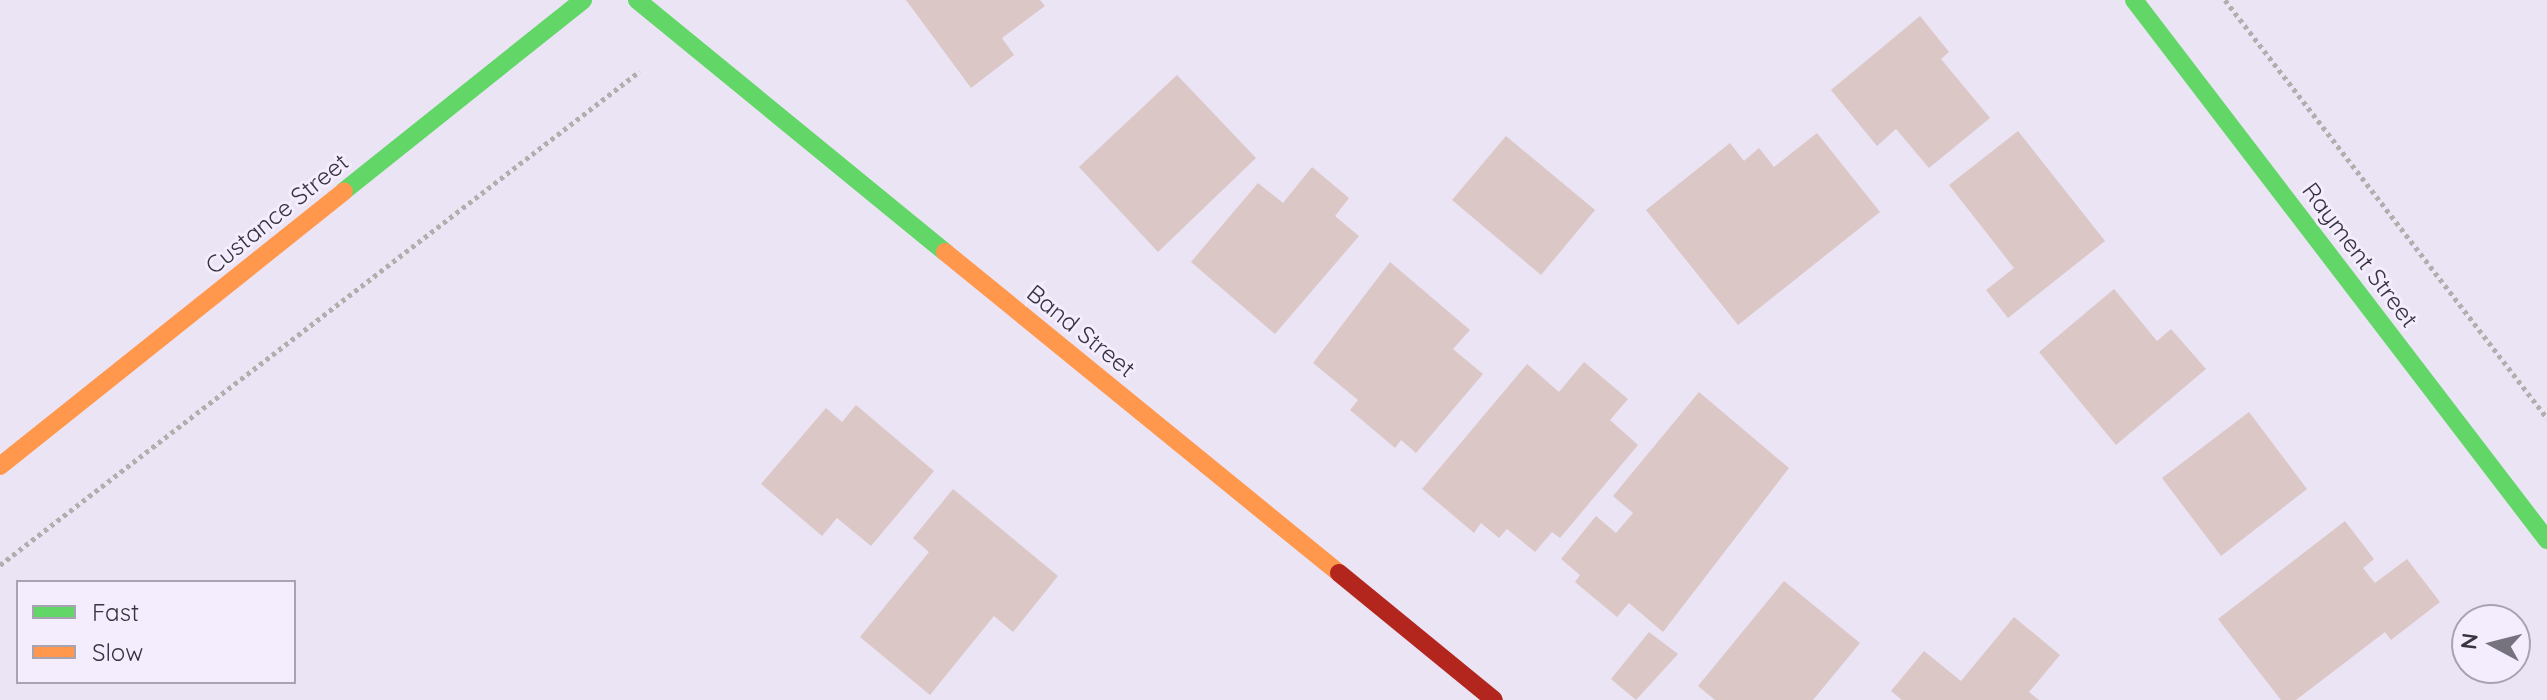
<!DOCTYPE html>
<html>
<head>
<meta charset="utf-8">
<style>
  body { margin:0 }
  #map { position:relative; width:2547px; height:700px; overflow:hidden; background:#eae4f4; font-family:Quicksand,sans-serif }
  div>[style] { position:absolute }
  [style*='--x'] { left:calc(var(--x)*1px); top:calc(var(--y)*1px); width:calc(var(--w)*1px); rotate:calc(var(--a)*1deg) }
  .building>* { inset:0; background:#dcc7c7 }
  .path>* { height:5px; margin-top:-2.5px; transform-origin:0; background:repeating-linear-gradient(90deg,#b3adad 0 4px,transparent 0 8px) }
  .fast>* { height:18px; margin:-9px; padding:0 9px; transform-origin:9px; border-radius:9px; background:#63d668 }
  .slow>* { height:18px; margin:-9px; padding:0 9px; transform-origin:9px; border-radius:9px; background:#ff974d }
  .jam>* { height:18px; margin:-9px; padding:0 9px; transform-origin:9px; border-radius:9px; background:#b3261e }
  span { translate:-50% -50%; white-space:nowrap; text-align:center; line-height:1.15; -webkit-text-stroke:6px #f3edfe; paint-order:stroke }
  .street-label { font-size:24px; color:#38343f }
  .legend { position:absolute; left:16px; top:580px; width:280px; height:104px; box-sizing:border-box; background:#f3edfe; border:2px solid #a8a3b2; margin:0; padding:10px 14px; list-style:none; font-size:24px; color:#38343f }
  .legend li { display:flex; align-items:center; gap:16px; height:40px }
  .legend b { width:40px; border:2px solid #a8a3b2 }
  .north { position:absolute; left:2451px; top:604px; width:80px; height:80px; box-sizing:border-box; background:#f3edfe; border:2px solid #a8a3b2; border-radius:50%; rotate:277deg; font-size:22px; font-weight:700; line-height:32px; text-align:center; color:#38343f }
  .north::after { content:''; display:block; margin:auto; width:28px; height:36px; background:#76727e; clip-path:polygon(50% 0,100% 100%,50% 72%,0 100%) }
</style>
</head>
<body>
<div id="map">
  <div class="building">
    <i style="clip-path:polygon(906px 0,1040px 0,1045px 6px,1002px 38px,1014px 55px,971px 88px)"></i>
    <i style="clip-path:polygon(1920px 16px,1949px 52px,1941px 59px,1990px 118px,1929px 168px,1896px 129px,1877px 146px,1831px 90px)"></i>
    <i style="clip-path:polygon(1177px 75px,1256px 158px,1158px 252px,1079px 167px)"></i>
    <i style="clip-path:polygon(2018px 131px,2105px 241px,2008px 318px,1986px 290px,2014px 268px,1949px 185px)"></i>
    <i style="clip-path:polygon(1817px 133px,1880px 212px,1738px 325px,1646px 210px,1730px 143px,1744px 161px,1759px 148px,1774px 167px)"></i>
    <i style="clip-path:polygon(1506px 136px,1595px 210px,1541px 275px,1452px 200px)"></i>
    <i style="clip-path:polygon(1312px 167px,1349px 198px,1335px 216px,1359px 236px,1275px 334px,1191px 262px,1258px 183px,1283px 203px)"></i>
    <i style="clip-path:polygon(1390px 262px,1470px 330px,1453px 349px,1483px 374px,1416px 453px,1401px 440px,1395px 448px,1350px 410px,1358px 400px,1313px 363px)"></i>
    <i style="clip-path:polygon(2114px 289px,2157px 341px,2171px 329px,2206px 369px,2116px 445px,2039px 352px)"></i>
    <i style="clip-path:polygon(1584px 362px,1628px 399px,1610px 420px,1638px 445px,1560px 538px,1552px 532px,1535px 552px,1507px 529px,1499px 538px,1481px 523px,1474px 533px,1422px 489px,1527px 364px,1559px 392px)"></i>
    <i style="clip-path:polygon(1699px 392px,1789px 468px,1663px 632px,1629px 603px,1617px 617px,1575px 582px,1580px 575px,1561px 559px,1596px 516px,1616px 533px,1633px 513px,1613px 496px)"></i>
    <i style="clip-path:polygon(856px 405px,934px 471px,871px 546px,837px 518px,822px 536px,761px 484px,826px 408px,842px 422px)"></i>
    <i style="clip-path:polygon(2249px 412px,2307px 489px,2221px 556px,2162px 478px)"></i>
    <i style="clip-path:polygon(953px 489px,1058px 576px,1013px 632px,994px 616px,930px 695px,860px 637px,929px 552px,913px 538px)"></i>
    <i style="clip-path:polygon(2345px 521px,2374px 559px,2363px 568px,2375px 583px,2407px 559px,2440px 602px,2391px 640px,2385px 632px,2296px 700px,2281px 700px,2218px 619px)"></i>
    <i style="clip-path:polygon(1784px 581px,1860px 643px,1813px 700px,1715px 700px,1698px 686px)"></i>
    <i style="clip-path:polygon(2014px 617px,2060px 655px,2029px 692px,2039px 700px,1902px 700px,1891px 691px,1924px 651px,1961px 681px)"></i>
    <i style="clip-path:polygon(1649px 632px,1678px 654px,1636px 700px,1611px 679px)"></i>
  </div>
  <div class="path">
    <i style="--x:2225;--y:0;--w:528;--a:52.39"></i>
    <i style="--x:0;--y:565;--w:808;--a:-37.66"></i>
  </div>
  <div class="fast">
    <i style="--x:637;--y:0;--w:398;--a:39.3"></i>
    <i style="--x:2134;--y:0;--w:680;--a:52.59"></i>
    <i style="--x:344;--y:191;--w:306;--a:-38.6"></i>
  </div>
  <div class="slow">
    <i style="--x:945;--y:252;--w:508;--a:39.17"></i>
    <i style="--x:0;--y:466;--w:440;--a:-38.6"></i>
  </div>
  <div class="jam">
    <i style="--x:1339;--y:573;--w:200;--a:39.3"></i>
  </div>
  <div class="street-label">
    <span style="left:277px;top:214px;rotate:-39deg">Custance Street</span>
    <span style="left:2360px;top:255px;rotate:53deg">Rayment Street</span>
    <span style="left:1081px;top:331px;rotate:39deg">Band Street</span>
  </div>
  <ul class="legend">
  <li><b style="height:10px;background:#63d668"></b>Fast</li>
  <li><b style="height:10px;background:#ff974d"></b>Slow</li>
  </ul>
  <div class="north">N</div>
</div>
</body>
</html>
